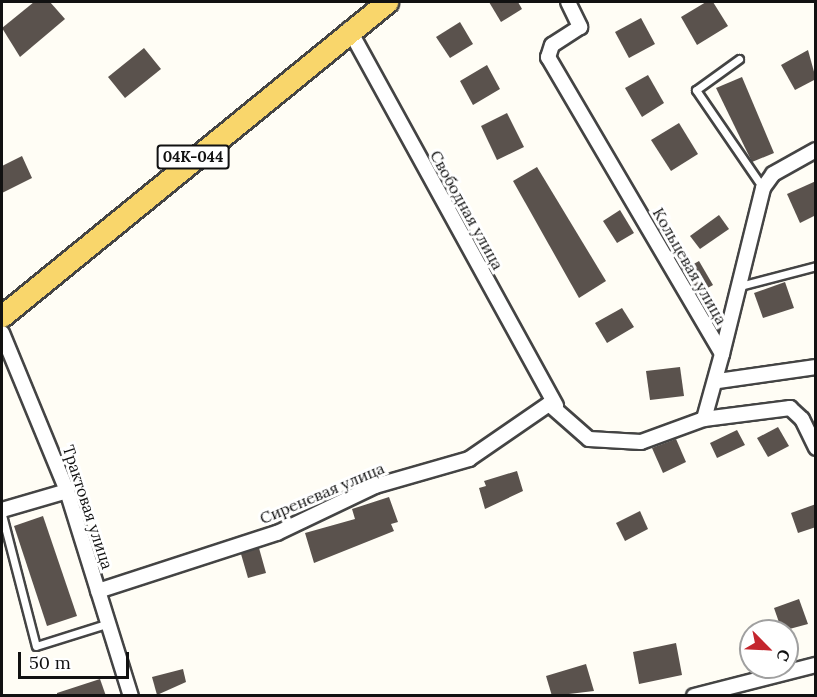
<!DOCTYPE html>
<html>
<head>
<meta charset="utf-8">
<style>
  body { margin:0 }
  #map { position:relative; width:817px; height:697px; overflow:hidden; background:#fffdf5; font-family:Lora,serif }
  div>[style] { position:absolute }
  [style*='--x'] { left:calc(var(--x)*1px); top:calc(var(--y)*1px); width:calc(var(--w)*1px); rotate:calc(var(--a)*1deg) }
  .building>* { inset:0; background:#5a524d }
  .roads { filter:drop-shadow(2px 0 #444) drop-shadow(-2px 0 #444) drop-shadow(0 2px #444) drop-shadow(0 -2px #444) }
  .service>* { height:7px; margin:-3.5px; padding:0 3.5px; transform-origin:3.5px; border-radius:3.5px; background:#fff }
  .minor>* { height:14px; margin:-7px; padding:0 7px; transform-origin:7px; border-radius:7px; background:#fff }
  .primary>* { height:21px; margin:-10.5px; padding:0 10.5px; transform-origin:10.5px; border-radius:10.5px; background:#f9d66b }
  span { translate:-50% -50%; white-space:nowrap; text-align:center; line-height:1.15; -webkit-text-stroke:6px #fff; paint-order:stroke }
  .shield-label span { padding:2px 4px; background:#fff; border:2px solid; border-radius:4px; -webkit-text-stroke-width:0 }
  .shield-label { font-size:15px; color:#111; font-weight:700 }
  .street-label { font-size:16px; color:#111 }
  .frame { position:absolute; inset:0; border:3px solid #111; pointer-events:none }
  .north { position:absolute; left:739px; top:619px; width:60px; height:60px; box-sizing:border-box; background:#fff; border:2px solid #a0a0a0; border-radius:50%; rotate:114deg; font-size:16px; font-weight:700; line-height:24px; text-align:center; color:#111 }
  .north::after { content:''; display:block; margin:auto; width:21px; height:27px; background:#c4262e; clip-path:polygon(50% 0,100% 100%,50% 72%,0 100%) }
  .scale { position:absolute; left:18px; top:652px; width:111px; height:27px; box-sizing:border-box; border:3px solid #111; border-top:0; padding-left:8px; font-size:18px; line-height:21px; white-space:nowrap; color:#111; -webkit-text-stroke:4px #fff; paint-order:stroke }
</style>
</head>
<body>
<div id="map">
  <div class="building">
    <i style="clip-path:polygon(34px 2px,50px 2px,65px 19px,20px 57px,2px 28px)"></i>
    <i style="clip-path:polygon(489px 2px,518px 2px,522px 9px,501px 22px)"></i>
    <i style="clip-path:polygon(706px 2px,713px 2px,728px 26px,697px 45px,681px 17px)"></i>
    <i style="clip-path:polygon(641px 18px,655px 44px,629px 58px,615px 32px)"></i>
    <i style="clip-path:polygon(460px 22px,473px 44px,450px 58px,436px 37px)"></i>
    <i style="clip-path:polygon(144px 48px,161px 69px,125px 98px,108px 77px)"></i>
    <i style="clip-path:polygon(808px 50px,816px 79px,795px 90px,781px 65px)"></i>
    <i style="clip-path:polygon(487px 65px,500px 89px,473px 105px,460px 81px)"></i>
    <i style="clip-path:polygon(648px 75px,664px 103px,642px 117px,625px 88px)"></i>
    <i style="clip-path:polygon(742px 77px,774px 153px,752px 162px,716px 88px)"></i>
    <i style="clip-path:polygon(507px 113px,524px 147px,497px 160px,481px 126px)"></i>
    <i style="clip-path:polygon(679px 123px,698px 154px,671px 171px,651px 140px)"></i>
    <i style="clip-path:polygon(22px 156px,32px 178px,2px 193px,2px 166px)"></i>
    <i style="clip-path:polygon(537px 167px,606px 281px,579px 298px,513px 181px)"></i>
    <i style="clip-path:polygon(816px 181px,816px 215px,800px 223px,787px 194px)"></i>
    <i style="clip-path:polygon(620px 210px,634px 233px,617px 243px,603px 221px)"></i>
    <i style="clip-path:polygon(719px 215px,729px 229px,700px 249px,690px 236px)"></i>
    <i style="clip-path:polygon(699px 261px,713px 285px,697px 294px,683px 270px)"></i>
    <i style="clip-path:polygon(785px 282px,794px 308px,763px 318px,754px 293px)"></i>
    <i style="clip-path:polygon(622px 308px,634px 327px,607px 343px,595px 323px)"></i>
    <i style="clip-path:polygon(680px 367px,684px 396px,650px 400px,646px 371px)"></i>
    <i style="clip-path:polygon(778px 427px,789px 446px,768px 457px,757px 438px)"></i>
    <i style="clip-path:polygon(737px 430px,745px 445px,717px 458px,710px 443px)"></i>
    <i style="clip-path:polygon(676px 439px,686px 462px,663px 473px,652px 448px)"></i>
    <i style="clip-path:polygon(517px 471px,523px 491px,485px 509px,479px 488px,486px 486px,484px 481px)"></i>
    <i style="clip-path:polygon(389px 497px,398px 522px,391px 524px,394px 531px,314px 563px,305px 533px,355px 519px,352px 509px)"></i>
    <i style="clip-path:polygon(816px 504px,816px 527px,798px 533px,791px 513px)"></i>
    <i style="clip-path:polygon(640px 511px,648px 529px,625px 541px,616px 523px)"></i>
    <i style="clip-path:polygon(43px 516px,77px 616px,47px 626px,14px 526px)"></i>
    <i style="clip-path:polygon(259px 548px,266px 573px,248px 578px,241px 554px)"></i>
    <i style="clip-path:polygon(799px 599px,808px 624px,782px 631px,774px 608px)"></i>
    <i style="clip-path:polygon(676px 643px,682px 675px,639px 684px,633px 652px)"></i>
    <i style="clip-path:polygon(586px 664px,594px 691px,552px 696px,546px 676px)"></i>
    <i style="clip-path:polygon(183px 669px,186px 682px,157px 695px,152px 677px)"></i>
    <i style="clip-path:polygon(100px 679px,106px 696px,57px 696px,57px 693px)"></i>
  </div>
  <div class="roads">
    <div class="service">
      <i style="--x:739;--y:59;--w:53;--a:144.2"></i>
      <i style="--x:696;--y:90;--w:119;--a:55.6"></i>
      <i style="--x:740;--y:286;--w:79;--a:-14.7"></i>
      <i style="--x:2;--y:515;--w:135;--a:75.5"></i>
      <i style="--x:36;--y:646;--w:73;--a:-17.4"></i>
    </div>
    <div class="minor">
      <i style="--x:568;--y:2;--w:28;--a:64"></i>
      <i style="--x:580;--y:27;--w:33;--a:147"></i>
      <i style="--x:552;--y:45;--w:13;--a:108"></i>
      <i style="--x:548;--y:57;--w:344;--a:59.6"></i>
      <i style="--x:722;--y:354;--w:171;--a:-76.1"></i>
      <i style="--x:763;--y:188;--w:17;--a:-54"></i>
      <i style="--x:773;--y:174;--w:49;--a:-29.2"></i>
      <i style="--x:349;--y:29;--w:430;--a:61.2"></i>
      <i style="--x:2;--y:333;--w:171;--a:67.6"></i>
      <i style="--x:67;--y:491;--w:215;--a:72.7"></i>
      <i style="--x:718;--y:381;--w:99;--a:-8.1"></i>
      <i style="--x:704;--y:419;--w:87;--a:-7.3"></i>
      <i style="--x:790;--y:408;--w:16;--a:43"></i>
      <i style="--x:802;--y:419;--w:32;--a:64"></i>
      <i style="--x:2;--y:510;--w:68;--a:-16.3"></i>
      <i style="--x:98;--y:591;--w:188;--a:-18"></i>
      <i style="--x:277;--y:533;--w:109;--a:-25.6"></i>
      <i style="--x:375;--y:486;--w:98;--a:-16"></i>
      <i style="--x:469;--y:459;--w:97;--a:-34.5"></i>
      <i style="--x:549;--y:404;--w:53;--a:41.2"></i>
      <i style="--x:589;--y:439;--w:52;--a:3.3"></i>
      <i style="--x:641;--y:442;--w:67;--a:-20.1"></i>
      <i style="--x:704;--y:419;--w:67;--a:-74.5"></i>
      <i style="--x:694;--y:696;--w:126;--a:-14.3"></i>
    </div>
    <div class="primary">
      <i style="--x:2;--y:316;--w:497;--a:-39.2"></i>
    </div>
  </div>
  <div class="shield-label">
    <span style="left:193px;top:157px">04К-044</span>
  </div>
  <div class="street-label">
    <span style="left:467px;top:210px;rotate:61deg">Свободная улица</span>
    <span style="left:690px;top:266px;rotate:60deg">Кольцевая улица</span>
    <span style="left:322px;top:493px;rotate:-23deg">Сиреневая улица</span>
    <span style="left:88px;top:507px;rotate:72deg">Трактовая улица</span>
  </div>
  <div class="frame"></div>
  <div class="north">С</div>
  <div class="scale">50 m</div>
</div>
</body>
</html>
